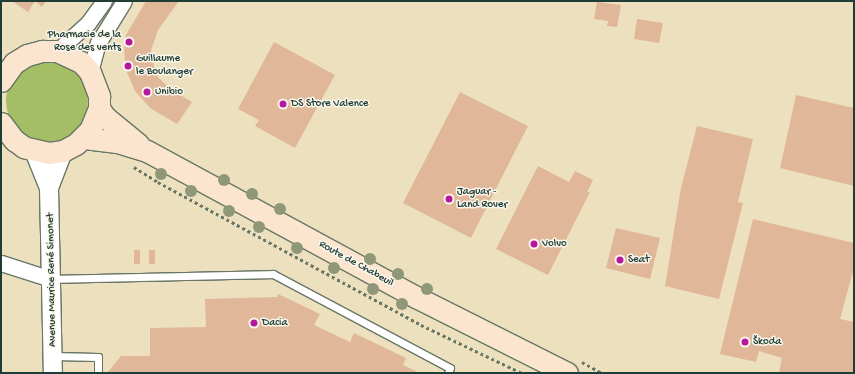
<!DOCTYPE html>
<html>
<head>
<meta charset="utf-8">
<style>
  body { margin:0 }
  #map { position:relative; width:855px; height:374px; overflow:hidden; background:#ede0bf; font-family:"Gochi Hand",sans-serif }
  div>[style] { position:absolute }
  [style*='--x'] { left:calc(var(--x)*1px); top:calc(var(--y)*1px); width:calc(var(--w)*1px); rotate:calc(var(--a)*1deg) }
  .green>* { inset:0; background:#a3be64 }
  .round { border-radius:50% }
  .building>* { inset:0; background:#e1b799 }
  .path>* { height:2.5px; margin-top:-1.25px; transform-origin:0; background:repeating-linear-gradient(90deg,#677665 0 3px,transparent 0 6px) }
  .roads { filter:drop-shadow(1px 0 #677665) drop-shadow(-1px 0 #677665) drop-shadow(0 1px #677665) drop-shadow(0 -1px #677665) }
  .service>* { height:7px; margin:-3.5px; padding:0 3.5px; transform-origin:3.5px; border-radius:3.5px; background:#fff }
  .minor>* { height:15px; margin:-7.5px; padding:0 7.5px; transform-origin:7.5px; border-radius:7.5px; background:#fff }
  .tertiary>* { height:18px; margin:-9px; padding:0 9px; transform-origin:9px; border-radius:9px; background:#fff }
  .secondary>* { height:21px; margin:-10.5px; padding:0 10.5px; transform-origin:10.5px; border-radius:10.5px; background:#fbe5cf }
  .trees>* { width:12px; height:12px; margin:-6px; border-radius:50%; background:#8e9879 }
  .dots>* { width:11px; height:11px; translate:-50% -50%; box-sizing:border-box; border:2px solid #fbf7ec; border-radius:50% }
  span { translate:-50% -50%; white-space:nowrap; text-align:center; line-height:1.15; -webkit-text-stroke:3px #fbf7ec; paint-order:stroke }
  .poi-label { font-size:11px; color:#1f3d34 }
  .right { translate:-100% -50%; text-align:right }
  .left { translate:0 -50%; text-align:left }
  .street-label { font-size:11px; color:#1f3d34 }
  .frame { position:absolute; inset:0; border:2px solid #1f3d34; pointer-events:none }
</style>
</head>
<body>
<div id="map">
  <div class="green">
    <i class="round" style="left:6px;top:60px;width:82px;height:82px"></i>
  </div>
  <div class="building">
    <i style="clip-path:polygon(12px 1px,46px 1px,42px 7px,35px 1px,28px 12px)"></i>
    <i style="clip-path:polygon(146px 1px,179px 1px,158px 30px,151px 50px,154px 67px,158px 77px,169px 88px,192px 102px,177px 124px,150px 108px,135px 91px,126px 70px,124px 49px,126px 35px)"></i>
    <i style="clip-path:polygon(597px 2px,621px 5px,617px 27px,607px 26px,608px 21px,594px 19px)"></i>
    <i style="clip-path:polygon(637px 19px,663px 23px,659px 43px,634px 39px)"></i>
    <i style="clip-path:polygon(274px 42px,335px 75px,295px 148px,255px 126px,259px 120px,238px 109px)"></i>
    <i style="clip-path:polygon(460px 92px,528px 126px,471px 238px,403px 203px)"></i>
    <i style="clip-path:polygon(796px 95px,854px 108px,854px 186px,780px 168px)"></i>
    <i style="clip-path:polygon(697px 126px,753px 139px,738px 202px,743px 203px,719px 299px,665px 286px,681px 188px)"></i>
    <i style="clip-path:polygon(538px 166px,569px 182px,575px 171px,593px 180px,587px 192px,590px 192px,548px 275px,496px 249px)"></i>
    <i style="clip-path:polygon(753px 219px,854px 243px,854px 268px,840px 319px,854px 322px,854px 373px,782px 373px,779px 372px,782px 358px,759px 351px,756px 362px,720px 354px)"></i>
    <i style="clip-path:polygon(616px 228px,660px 238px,650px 279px,606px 268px)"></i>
    <i style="clip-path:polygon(134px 250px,140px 250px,140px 264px,134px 264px)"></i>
    <i style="clip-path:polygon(149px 250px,155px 250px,155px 264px,149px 264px)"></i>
    <i style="clip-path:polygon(278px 294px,320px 314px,314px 325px,350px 342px,354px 333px,406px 358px,403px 365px,420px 373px,107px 373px,121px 356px,150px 356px,150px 328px,206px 327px,205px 299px,277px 297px)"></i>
  </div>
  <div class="path">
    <i style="--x:134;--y:167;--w:28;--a:32"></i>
    <i style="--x:158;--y:182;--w:299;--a:28.5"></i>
    <i style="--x:421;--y:325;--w:112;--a:25.4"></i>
    <i style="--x:582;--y:362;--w:23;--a:29"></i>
  </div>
  <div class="roads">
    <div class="service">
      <i style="--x:52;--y:279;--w:221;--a:-1.3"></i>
      <i style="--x:273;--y:274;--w:200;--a:28"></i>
      <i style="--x:450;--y:368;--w:5;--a:112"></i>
      <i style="--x:53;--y:356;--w:45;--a:1.3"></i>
      <i style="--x:98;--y:357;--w:16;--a:90"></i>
    </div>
    <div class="minor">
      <i style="--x:57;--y:51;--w:42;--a:-42.1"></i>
      <i style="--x:88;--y:23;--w:27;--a:-54"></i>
      <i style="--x:90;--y:72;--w:30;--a:-75"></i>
      <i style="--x:98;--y:43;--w:49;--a:-58.2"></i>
      <i style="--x:1;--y:263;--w:52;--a:17.7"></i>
    </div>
    <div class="tertiary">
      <i style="--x:34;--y:151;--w:40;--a:68"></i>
      <i style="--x:49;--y:188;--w:185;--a:88.8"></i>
      <i style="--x:49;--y:188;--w:40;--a:-69"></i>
    </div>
    <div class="secondary">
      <i style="--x:1;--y:81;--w:22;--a:-54"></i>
      <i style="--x:14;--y:63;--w:15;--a:-32"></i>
      <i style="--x:27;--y:55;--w:16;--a:-15"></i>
      <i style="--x:42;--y:51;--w:15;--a:0"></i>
      <i style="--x:57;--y:51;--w:26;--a:25"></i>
      <i style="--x:81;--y:62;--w:13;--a:48"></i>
      <i style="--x:90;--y:72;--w:26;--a:69"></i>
      <i style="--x:99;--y:96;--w:12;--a:90"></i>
      <i style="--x:99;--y:108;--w:24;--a:112"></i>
      <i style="--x:90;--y:130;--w:20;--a:135"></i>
      <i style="--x:76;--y:144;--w:15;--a:152"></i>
      <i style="--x:63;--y:151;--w:14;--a:172"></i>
      <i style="--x:49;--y:153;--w:26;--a:-167"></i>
      <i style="--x:24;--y:147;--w:12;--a:-145"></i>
      <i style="--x:14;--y:140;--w:21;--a:-127"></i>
      <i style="--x:99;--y:108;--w:11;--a:56"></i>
      <i style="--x:105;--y:117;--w:43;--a:39.3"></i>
      <i style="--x:84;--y:138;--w:33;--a:7"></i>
      <i style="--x:117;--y:142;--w:31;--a:17"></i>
      <i style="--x:147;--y:151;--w:306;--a:28.5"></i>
      <i style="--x:416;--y:297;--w:169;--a:26.7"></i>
    </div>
  </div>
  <div class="trees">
    <i style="left:161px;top:174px"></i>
    <i style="left:224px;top:180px"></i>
    <i style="left:191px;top:191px"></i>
    <i style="left:252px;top:194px"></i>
    <i style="left:280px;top:209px"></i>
    <i style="left:229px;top:211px"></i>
    <i style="left:259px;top:227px"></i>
    <i style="left:297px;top:248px"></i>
    <i style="left:370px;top:259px"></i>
    <i style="left:334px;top:268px"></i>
    <i style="left:398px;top:274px"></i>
    <i style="left:373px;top:289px"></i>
    <i style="left:427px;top:289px"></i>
    <i style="left:402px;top:304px"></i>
  </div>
  <div class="dots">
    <i style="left:129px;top:42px;background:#b5179e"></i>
    <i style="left:128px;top:66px;background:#b5179e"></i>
    <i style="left:147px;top:92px;background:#b5179e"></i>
    <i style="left:283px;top:104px;background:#b5179e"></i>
    <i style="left:449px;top:199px;background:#b5179e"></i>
    <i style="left:534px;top:244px;background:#b5179e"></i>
    <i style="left:620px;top:260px;background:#b5179e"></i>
    <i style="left:254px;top:323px;background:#b5179e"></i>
    <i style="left:745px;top:342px;background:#b5179e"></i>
  </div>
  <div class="poi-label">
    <span class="right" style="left:121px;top:42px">Pharmacie de la<br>Rose des vents</span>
    <span class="left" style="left:136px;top:66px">Guillaume<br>le Boulanger</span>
    <span class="left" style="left:155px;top:92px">Unibio</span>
    <span class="left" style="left:291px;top:104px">DS Store Valence</span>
    <span class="left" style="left:457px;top:199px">Jaguar -<br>Land Rover</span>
    <span class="left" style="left:542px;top:244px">Volvo</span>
    <span class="left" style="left:628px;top:260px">Seat</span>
    <span class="left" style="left:262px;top:323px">Dacia</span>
    <span class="left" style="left:753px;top:342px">Škoda</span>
  </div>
  <div class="street-label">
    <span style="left:356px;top:264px;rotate:29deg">Route de Chabeuil</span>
    <span style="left:52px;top:280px;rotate:-91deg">Avenue Maurice René Simonet</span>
  </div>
  <div class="frame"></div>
</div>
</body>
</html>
